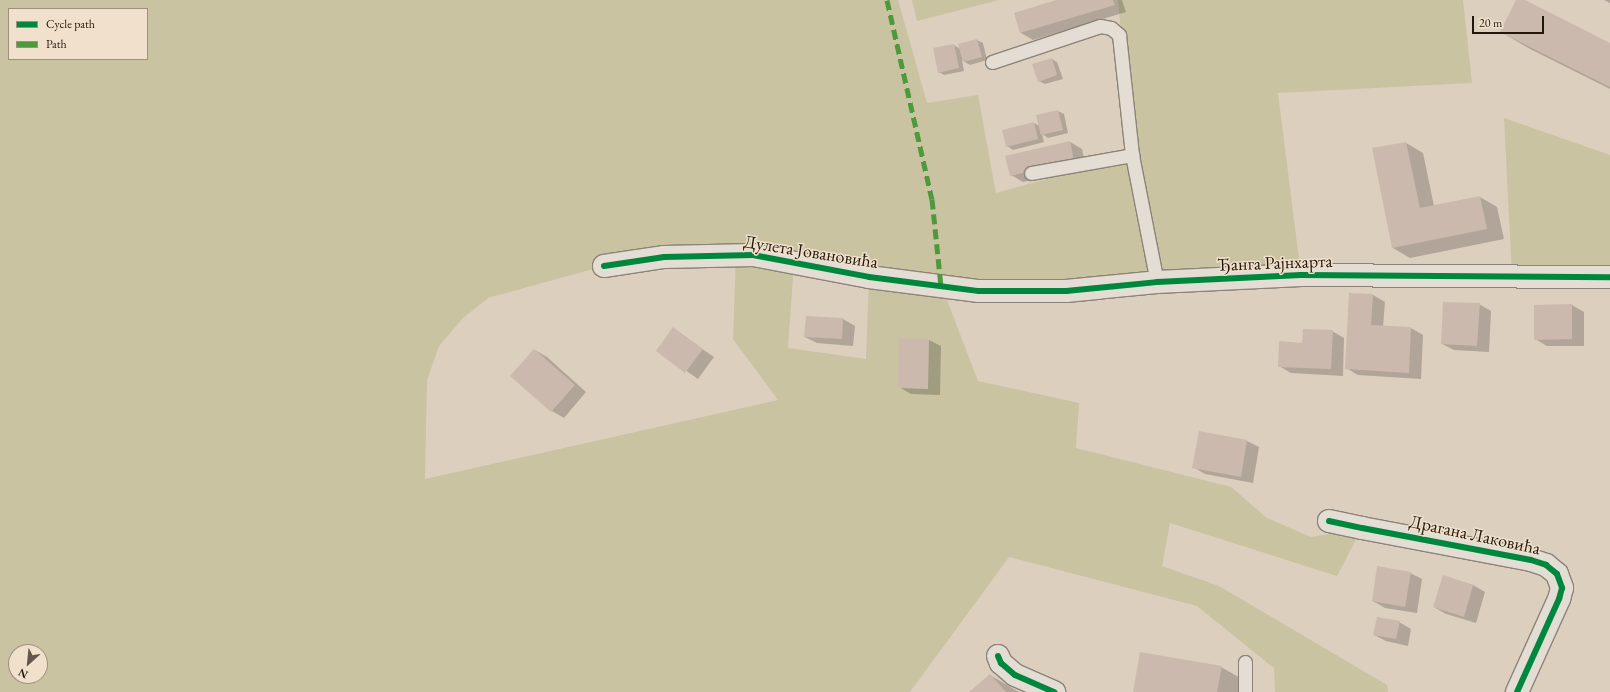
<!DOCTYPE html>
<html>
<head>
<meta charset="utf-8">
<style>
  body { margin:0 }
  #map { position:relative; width:1610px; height:692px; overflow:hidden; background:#dccfbe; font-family:"EB Garamond",serif }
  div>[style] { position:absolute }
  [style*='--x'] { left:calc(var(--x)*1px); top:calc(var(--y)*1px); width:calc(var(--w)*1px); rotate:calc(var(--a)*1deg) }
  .green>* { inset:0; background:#c9c3a1 }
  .shadow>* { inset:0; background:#0003 }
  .building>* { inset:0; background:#ccb9ae }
  .roads { filter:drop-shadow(1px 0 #8b8378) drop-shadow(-1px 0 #8b8378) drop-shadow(0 1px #8b8378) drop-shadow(0 -1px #8b8378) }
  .lane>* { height:13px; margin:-6.5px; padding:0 6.5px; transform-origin:6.5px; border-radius:6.5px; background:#e4ddd4 }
  .street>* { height:22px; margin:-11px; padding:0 11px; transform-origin:11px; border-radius:11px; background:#e4ddd4 }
  .quiet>* { height:5px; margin-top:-2.5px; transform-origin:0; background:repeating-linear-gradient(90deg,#4d993b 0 10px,transparent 0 15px) }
  .cycleway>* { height:6px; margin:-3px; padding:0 3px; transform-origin:3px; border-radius:3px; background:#00873e }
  span { translate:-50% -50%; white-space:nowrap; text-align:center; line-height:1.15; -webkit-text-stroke:3px #f1e1cc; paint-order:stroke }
  .street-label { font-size:18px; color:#21170b }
  .legend { position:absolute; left:8px; top:8px; width:140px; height:52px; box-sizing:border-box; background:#f1e1cc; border:1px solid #9e907f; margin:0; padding:5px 7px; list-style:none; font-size:12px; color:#21170b }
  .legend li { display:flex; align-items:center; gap:8px; height:20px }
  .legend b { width:20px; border:1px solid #9e907f }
  .north { position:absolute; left:8px; top:644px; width:40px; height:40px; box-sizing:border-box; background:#f1e1cc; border:1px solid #9e907f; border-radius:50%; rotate:207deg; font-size:11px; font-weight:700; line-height:16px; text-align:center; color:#21170b }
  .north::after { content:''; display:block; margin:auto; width:14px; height:18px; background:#62574a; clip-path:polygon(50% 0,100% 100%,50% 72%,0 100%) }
  .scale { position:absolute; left:1472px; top:16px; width:72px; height:18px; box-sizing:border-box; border:2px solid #21170b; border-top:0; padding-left:5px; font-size:12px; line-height:14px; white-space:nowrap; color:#21170b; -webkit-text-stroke:3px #f1e1cc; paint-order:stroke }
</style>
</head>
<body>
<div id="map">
  <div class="green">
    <i style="clip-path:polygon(evenodd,0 0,898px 0,927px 103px,978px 95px,996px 193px,1132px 155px,1118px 0,1463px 0,1472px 83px,1278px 93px,1301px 275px,942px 287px,978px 381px,1079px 403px,1076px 448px,1231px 487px,1267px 518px,1311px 537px,1362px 528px,1337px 576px,1170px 523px,1162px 566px,1219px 586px,1387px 685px,1388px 692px,1275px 692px,1274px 668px,1197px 606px,1009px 557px,910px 692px,0 692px,0 0,9px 9px,147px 9px,147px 59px,9px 59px,9px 9px,0 0,736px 254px,733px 339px,778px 400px,425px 479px,427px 380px,439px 346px,463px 318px,488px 298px,604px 266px,736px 254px,0 0,794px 263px,869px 277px,866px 359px,788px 348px,794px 263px,0 0,16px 652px,40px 652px,40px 676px,16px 676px,16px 652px)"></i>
    <i style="clip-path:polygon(912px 0,999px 0,917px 21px)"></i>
    <i style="clip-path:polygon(1504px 118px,1610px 155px,1610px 277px,1512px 276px)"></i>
  </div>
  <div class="shadow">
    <i style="clip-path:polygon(1060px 0,1122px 0,1126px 12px,1033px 40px,1021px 33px,1015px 13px)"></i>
    <i style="clip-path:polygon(1517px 0,1522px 0,1610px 44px,1610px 89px,1530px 49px,1501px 32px)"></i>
    <i style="clip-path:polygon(1604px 0,1610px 0,1610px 3px)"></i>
    <i style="clip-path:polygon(977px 40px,983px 43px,987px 60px,970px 65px,962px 60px,964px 71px,944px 75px,939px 72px,954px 45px,960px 49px)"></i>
    <i style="clip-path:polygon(1052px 59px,1057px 62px,1063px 79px,1045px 84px,1039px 81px)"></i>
    <i style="clip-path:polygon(1058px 111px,1064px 114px,1068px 133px,1048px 138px,1042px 134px,1044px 142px,1013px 150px,1007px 146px,1034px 123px,1040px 126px)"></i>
    <i style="clip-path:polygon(1070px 142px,1082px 149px,1086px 168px,1023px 182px,1011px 175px)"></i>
    <i style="clip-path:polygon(1406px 143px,1423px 153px,1434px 206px,1480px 197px,1497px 207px,1504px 239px,1410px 258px,1393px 248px)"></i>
    <i style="clip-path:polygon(1373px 295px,1385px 302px,1383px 327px,1411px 328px,1423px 335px,1421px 379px,1358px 375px,1346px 368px)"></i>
    <i style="clip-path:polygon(1479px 304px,1491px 311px,1489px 352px,1454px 350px,1442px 344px)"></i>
    <i style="clip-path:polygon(1572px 305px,1584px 312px,1584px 346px,1547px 346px,1535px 339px)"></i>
    <i style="clip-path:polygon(843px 319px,855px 326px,853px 346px,817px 343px,805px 337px)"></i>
    <i style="clip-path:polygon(673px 329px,714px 357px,698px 379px,657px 350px)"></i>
    <i style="clip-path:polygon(1332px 331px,1344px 338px,1343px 376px,1291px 373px,1279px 366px,1303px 344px)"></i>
    <i style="clip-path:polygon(900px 339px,929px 340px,941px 346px,940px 395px,911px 394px,899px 387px)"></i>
    <i style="clip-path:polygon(535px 350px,547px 357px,586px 392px,564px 418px,552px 411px)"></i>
    <i style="clip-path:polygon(1247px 441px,1259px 447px,1253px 483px,1205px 474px,1193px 467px)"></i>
    <i style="clip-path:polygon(1410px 573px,1422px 579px,1417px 613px,1385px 608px,1373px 601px)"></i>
    <i style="clip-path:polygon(1443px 576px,1473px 585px,1485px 592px,1476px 623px,1446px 614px,1434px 607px)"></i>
    <i style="clip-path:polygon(1399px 622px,1411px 629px,1408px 646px,1386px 641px,1374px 635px)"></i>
    <i style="clip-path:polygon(1221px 667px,1251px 684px,1249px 692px,1134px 692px)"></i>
    <i style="clip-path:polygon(990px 675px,1019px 692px,971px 692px)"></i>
  </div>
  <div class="building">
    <i style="clip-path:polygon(1056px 0,1113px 0,1115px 5px,1020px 33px,1014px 13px)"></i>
    <i style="clip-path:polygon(1516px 0,1525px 0,1610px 43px,1610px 87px,1500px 32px)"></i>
    <i style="clip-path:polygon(977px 39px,982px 57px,963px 62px,958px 44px)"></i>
    <i style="clip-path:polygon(954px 44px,959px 68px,938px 73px,933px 48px)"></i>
    <i style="clip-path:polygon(1052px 58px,1057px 75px,1038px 82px,1032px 64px)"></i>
    <i style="clip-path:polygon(1058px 110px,1063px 130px,1041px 135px,1036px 115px)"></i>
    <i style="clip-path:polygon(1034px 122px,1038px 139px,1006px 147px,1002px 130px)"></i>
    <i style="clip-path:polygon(1070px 141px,1074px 161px,1010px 176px,1005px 156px)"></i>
    <i style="clip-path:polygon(1406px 142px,1420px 208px,1480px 196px,1487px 229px,1392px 248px,1372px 148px)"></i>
    <i style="clip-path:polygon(1349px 293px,1373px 294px,1371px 325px,1411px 327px,1409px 373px,1345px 369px)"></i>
    <i style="clip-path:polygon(1443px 302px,1480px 303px,1477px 346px,1441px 344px)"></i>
    <i style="clip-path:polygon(1572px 304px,1572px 339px,1534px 340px,1534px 305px)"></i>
    <i style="clip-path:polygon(806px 316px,843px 318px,842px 339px,804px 337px)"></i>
    <i style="clip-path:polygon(673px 327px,703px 349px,685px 373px,656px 351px)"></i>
    <i style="clip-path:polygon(1303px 329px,1333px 330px,1331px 369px,1278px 367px,1279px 341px,1302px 343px)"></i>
    <i style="clip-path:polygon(899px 338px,929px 339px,928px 389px,898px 388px)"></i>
    <i style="clip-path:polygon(534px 349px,575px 385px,551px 412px,510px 376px)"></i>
    <i style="clip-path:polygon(1199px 431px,1247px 440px,1241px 477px,1192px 468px)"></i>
    <i style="clip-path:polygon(1377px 566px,1411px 572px,1405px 607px,1372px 601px)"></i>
    <i style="clip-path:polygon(1443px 575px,1473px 585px,1464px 617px,1433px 607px)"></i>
    <i style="clip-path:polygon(1377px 617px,1400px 621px,1396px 639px,1373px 635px)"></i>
    <i style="clip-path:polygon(1140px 652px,1222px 666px,1217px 692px,1133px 692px)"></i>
    <i style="clip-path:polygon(990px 674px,1006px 692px,969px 692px)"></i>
  </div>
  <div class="roads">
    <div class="lane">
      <i style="--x:992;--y:62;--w:114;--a:-18.4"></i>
      <i style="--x:1100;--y:26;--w:11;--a:10"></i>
      <i style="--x:1111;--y:28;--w:11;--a:41"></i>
      <i style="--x:1119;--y:35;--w:121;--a:83.8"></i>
      <i style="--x:1132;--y:155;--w:129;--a:78.9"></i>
      <i style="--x:1031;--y:173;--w:103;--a:-10.1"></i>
      <i style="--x:1245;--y:692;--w:30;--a:-90"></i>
    </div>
    <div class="street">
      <i style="--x:604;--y:266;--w:61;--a:-8.5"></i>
      <i style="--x:664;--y:257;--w:89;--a:-1.3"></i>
      <i style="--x:753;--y:255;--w:118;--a:10.7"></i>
      <i style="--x:869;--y:277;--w:111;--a:7.3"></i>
      <i style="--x:979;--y:291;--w:87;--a:0"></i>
      <i style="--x:1066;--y:291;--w:91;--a:-5.6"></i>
      <i style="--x:1157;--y:282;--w:144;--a:-2.8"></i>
      <i style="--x:1301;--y:275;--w:309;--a:0.4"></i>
      <i style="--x:1329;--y:521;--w:34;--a:12"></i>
      <i style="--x:1362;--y:528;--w:172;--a:10.7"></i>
      <i style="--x:1531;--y:560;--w:16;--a:18"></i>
      <i style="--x:1546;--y:565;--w:14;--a:39"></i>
      <i style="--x:1557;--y:574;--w:15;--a:70"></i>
      <i style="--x:1562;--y:588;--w:11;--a:105"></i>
      <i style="--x:1559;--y:599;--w:102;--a:114.3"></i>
      <i style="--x:998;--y:656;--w:8;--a:67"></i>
      <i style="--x:1001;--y:663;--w:18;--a:41"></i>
      <i style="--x:1015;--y:675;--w:43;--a:23.6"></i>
    </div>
  </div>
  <div class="quiet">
    <i style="--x:887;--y:0;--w:204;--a:77.3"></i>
    <i style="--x:932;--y:199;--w:87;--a:84.1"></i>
  </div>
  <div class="cycleway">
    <i style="--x:604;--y:266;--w:61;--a:-8.5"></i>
    <i style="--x:664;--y:257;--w:89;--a:-1.3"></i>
    <i style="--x:753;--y:255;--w:118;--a:10.7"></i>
    <i style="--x:869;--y:277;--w:111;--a:7.3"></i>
    <i style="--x:979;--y:291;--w:87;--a:0"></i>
    <i style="--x:1066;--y:291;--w:91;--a:-5.6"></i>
    <i style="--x:1157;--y:282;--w:144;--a:-2.8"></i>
    <i style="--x:1301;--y:275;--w:309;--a:0.4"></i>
    <i style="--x:1329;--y:521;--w:34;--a:12"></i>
    <i style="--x:1362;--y:528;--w:172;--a:10.7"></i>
    <i style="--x:1531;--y:560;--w:16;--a:18"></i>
    <i style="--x:1546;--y:565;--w:14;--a:39"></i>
    <i style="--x:1557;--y:574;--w:15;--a:70"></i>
    <i style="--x:1562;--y:588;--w:11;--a:105"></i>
    <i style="--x:1559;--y:599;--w:102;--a:114.3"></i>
    <i style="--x:998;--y:656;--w:8;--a:67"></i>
    <i style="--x:1001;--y:663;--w:18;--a:41"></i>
    <i style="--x:1015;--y:675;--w:43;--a:23.6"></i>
  </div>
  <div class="street-label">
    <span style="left:811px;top:252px;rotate:9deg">Дулета Јовановића</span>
    <span style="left:1275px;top:263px;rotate:-2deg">Ђанга Рајнхарта</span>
    <span style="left:1475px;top:535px;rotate:12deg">Драгана Лаковића</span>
  </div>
  <ul class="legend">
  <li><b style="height:5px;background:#00873e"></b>Cycle path</li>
  <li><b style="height:5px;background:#4d993b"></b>Path</li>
  </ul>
  <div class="north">N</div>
  <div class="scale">20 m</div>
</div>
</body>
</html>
